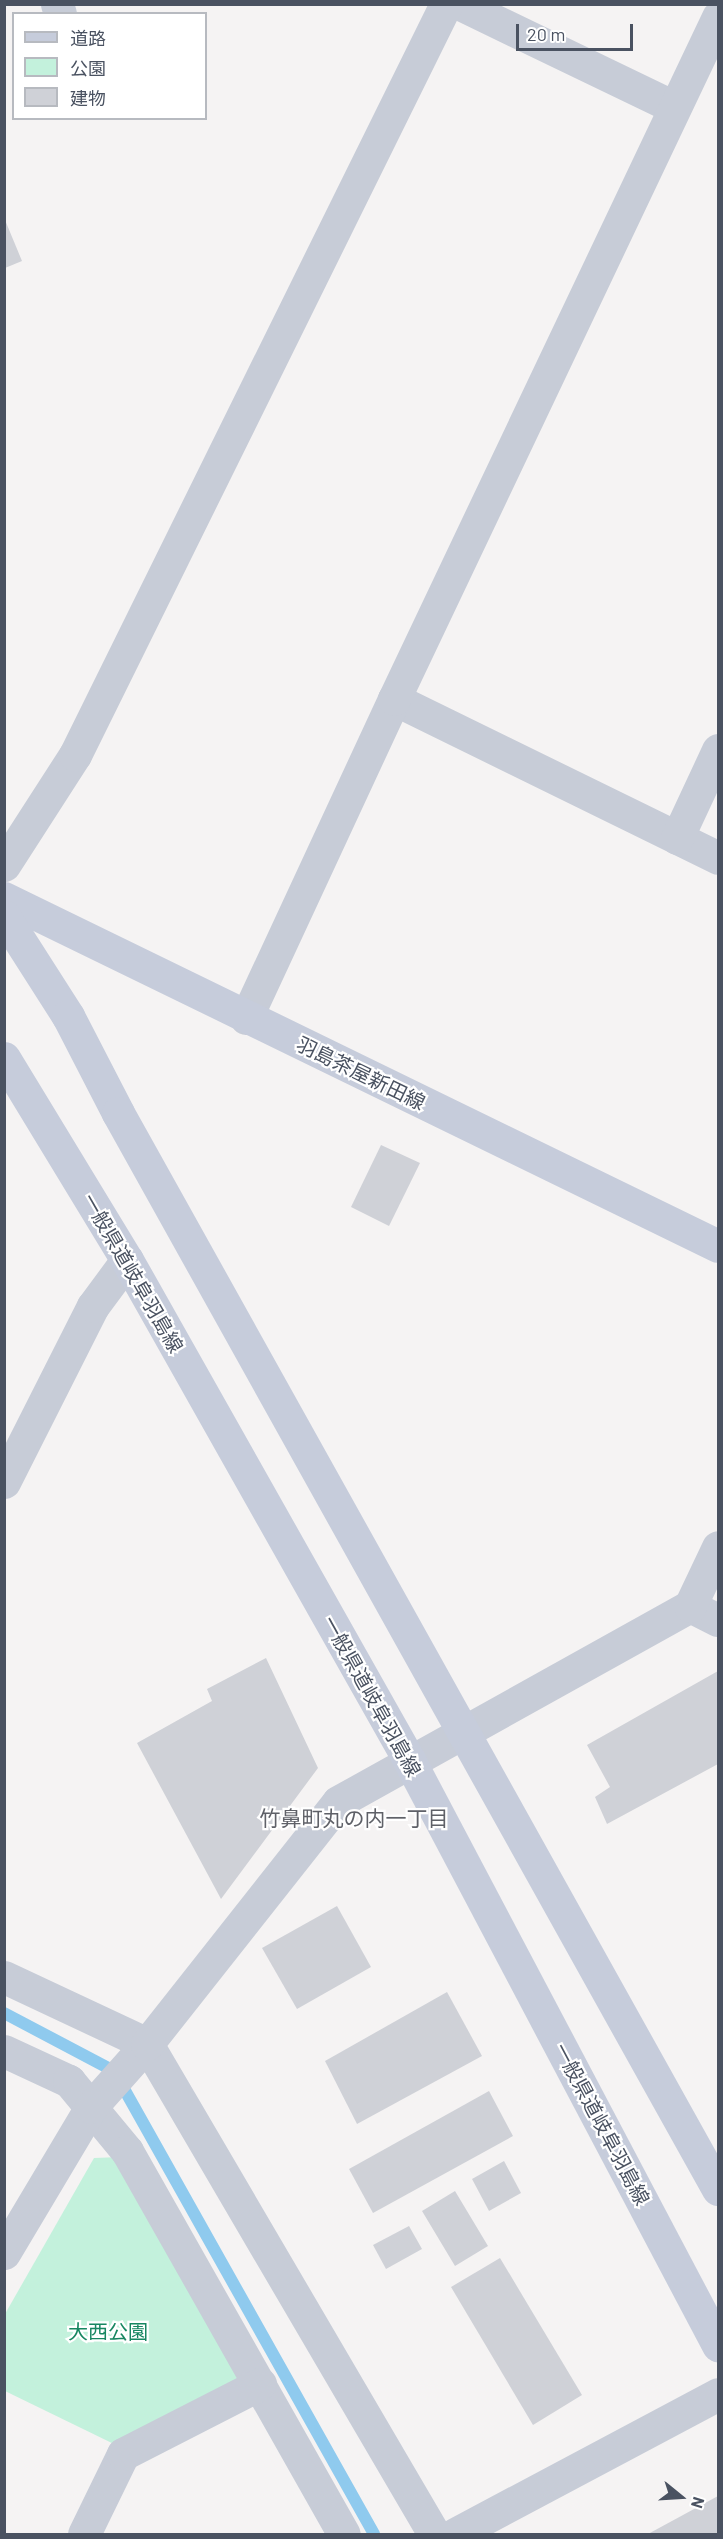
<!DOCTYPE html>
<html>
<head>
<meta charset="utf-8">
<style>
  body { margin:0 }
  #map { position:relative; width:723px; height:2539px; overflow:hidden; background:#f5f3f3; font-family:Barlow,"Noto Sans JP",sans-serif }
  div>[style] { position:absolute }
  [style*='--x'] { left:calc(var(--x)*1px); top:calc(var(--y)*1px); width:calc(var(--w)*1px); rotate:calc(var(--a)*1deg) }
  .green>* { inset:0; background:#c3f1dc }
  .stream>* { height:12px; margin:-6px; padding:0 6px; transform-origin:6px; border-radius:6px; background:#8fcaee }
  .building>* { inset:0; background:#cfd1d7 }
  .minor>* { height:33px; margin:-16.5px; padding:0 16.5px; transform-origin:16.5px; border-radius:16.5px; background:#c7ccd7 }
  .secondary>* { height:33px; margin:-16.5px; padding:0 16.5px; transform-origin:16.5px; border-radius:16.5px; background:#c6ccdb }
  span { translate:-50% -50%; white-space:nowrap; text-align:center; line-height:1.15; -webkit-text-stroke:4.5px #fff; paint-order:stroke }
  .street-label { font-size:20px; color:#4a5261 }
  .park-label { font-size:20px; color:#178661 }
  .neighbourhood-label { font-size:21px; color:#5f6168 }
  .frame { position:absolute; inset:0; border:6px solid #4a5261; pointer-events:none }
  .legend { position:absolute; left:12px; top:12px; width:195px; height:108px; box-sizing:border-box; background:#fff; border:2px solid #b7bac0; margin:0; padding:8px 10px; list-style:none; font-size:18px; color:#4a5261 }
  .legend li { display:flex; align-items:center; gap:12px; height:30px }
  .legend b { width:30px; border:2px solid #b7bac0 }
  .north { position:absolute; left:651px; top:2467px; width:60px; height:60px; -webkit-text-stroke:4px #fff; paint-order:stroke; rotate:108deg; font-size:16px; font-weight:700; line-height:24px; text-align:center; color:#4a5261 }
  .north::after { content:''; display:block; margin:auto; width:21px; height:27px; background:#4a5261; clip-path:polygon(50% 0,100% 100%,50% 72%,0 100%) }
  .scale { position:absolute; left:516px; top:24px; width:117px; height:27px; box-sizing:border-box; border:3px solid #4a5261; border-top:0; padding-left:8px; font-size:18px; line-height:21px; white-space:nowrap; color:#4a5261; -webkit-text-stroke:4px #fff; paint-order:stroke }
</style>
</head>
<body>
<div id="map">
  <div class="green">
    <i style="clip-path:polygon(121px 2157px,248px 2379px,118px 2446px,5px 2391px,5px 2314px,94px 2158px)"></i>
  </div>
  <div class="stream">
    <i style="--x:4;--y:2013;--w:124;--a:27.8"></i>
    <i style="--x:114;--y:2071;--w:531;--a:60.68"></i>
  </div>
  <div class="building">
    <i style="clip-path:polygon(5px 220px,22px 261px,5px 268px)"></i>
    <i style="clip-path:polygon(381px 1145px,420px 1163px,389px 1226px,351px 1207px)"></i>
    <i style="clip-path:polygon(266px 1658px,318px 1768px,221px 1899px,137px 1743px,212px 1701px,207px 1689px)"></i>
    <i style="clip-path:polygon(718px 1671px,718px 1764px,607px 1824px,595px 1797px,610px 1787px,587px 1745px)"></i>
    <i style="clip-path:polygon(337px 1906px,371px 1967px,297px 2009px,262px 1948px)"></i>
    <i style="clip-path:polygon(447px 1992px,482px 2056px,357px 2124px,325px 2061px)"></i>
    <i style="clip-path:polygon(489px 2091px,513px 2136px,373px 2213px,349px 2169px)"></i>
    <i style="clip-path:polygon(504px 2161px,521px 2193px,489px 2211px,472px 2179px)"></i>
    <i style="clip-path:polygon(455px 2191px,488px 2246px,455px 2266px,422px 2211px)"></i>
    <i style="clip-path:polygon(409px 2226px,422px 2249px,386px 2269px,373px 2245px)"></i>
    <i style="clip-path:polygon(500px 2258px,582px 2395px,533px 2425px,451px 2287px)"></i>
    <i style="clip-path:polygon(718px 2496px,718px 2534px,648px 2534px)"></i>
  </div>
  <div class="minor">
    <i style="--x:57;--y:4;--w:10;--a:73"></i>
    <i style="--x:460;--y:4;--w:237;--a:25.7"></i>
    <i style="--x:394;--y:699;--w:361;--a:26.1"></i>
    <i style="--x:677;--y:838;--w:97;--a:-65"></i>
    <i style="--x:4;--y:865;--w:131;--a:-57.2"></i>
    <i style="--x:75;--y:755;--w:838;--a:-63.71"></i>
    <i style="--x:246;--y:1018;--w:352;--a:-65.1"></i>
    <i style="--x:394;--y:699;--w:755;--a:-64.59"></i>
    <i style="--x:4;--y:1482;--w:197;--a:-63.2"></i>
    <i style="--x:93;--y:1306;--w:57;--a:-53.5"></i>
    <i style="--x:690;--y:1606;--w:31;--a:27"></i>
    <i style="--x:4;--y:1977;--w:158;--a:25.1"></i>
    <i style="--x:147;--y:2044;--w:568;--a:59.64"></i>
    <i style="--x:4;--y:2051;--w:72;--a:24.8"></i>
    <i style="--x:69;--y:2081;--w:91;--a:50.4"></i>
    <i style="--x:127;--y:2151;--w:440;--a:60.5"></i>
    <i style="--x:4;--y:2253;--w:170;--a:-59.2"></i>
    <i style="--x:91;--y:2107;--w:84;--a:-48.4"></i>
    <i style="--x:147;--y:2044;--w:308;--a:-51.7"></i>
    <i style="--x:338;--y:1802;--w:403;--a:-29.1"></i>
    <i style="--x:690;--y:1606;--w:65;--a:-64.6"></i>
    <i style="--x:84;--y:2534;--w:89;--a:-64"></i>
    <i style="--x:123;--y:2454;--w:154;--a:-27.1"></i>
    <i style="--x:455;--y:2534;--w:298;--a:-28"></i>
  </div>
  <div class="secondary">
    <i style="--x:4;--y:898;--w:794;--a:25.98"></i>
    <i style="--x:4;--y:916;--w:119;--a:57.4"></i>
    <i style="--x:68;--y:1016;--w:109;--a:62.7"></i>
    <i style="--x:118;--y:1113;--w:1232;--a:60.86"></i>
    <i style="--x:4;--y:1058;--w:237;--a:58.7"></i>
    <i style="--x:127;--y:1260;--w:574;--a:60.58"></i>
    <i style="--x:409;--y:1760;--w:662;--a:62.16"></i>
  </div>
  <div class="street-label">
    <span style="left:361px;top:1073px;rotate:26deg">羽島茶屋新田線</span>
    <span style="left:133px;top:1273px;rotate:60deg">一般県道岐阜羽島線</span>
    <span style="left:372px;top:1696px;rotate:61deg">一般県道岐阜羽島線</span>
    <span style="left:602px;top:2124px;rotate:62deg">一般県道岐阜羽島線</span>
  </div>
  <div class="park-label">
    <span style="left:108px;top:2331px">大西公園</span>
  </div>
  <div class="neighbourhood-label">
    <span style="left:354px;top:1818px">竹鼻町丸の内一丁目</span>
  </div>
  <div class="frame"></div>
  <ul class="legend">
  <li><b style="height:8px;background:#c6ccdb"></b>道路</li>
  <li><b style="height:16px;background:#c3f1dc"></b>公園</li>
  <li><b style="height:16px;background:#cfd1d7"></b>建物</li>
  </ul>
  <div class="north">N</div>
  <div class="scale">20 m</div>
</div>
</body>
</html>
